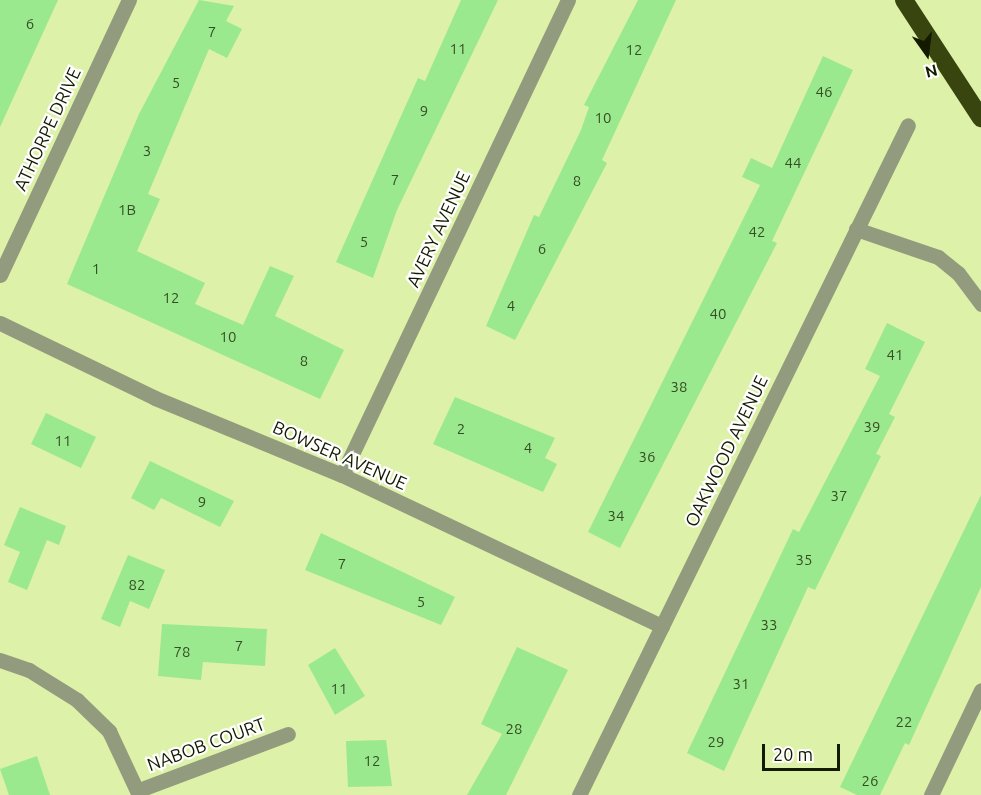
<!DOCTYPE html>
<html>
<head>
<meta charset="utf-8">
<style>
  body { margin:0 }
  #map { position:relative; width:981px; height:795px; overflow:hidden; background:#ddf1a8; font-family:Ubuntu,sans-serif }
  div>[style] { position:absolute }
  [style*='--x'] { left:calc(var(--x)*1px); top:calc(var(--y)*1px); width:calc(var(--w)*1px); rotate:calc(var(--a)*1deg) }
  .building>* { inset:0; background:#9be98e }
  .minor>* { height:15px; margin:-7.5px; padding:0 7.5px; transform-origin:7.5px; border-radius:7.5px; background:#929b7d }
  .motorway>* { height:18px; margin:-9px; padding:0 9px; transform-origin:9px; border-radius:9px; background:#39450e }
  span { translate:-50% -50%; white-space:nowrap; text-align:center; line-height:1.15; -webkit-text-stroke:4.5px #fff; paint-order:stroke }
  .number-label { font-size:15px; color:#364e24 }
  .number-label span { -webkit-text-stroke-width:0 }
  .street-label { font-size:18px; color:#141a00 }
  .north { position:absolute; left:897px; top:24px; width:60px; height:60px; -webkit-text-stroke:4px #fff; paint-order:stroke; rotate:166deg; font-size:16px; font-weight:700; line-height:24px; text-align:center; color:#141a00 }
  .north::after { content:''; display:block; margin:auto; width:21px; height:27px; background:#141a00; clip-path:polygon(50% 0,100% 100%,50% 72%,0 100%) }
  .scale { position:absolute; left:762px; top:744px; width:78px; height:27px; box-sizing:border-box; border:3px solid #141a00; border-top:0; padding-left:8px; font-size:18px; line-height:21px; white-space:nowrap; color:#141a00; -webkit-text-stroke:4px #fff; paint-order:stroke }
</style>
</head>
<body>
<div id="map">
  <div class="building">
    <i style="clip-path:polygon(0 0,58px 0,0 127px)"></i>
    <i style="clip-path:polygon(199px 0,234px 6px,226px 21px,242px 29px,227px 58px,209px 49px,148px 194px,160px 199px,137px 251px,205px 283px,195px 304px,243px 325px,270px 266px,294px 276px,275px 316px,344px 350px,320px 399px,67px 284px,139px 114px)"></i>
    <i style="clip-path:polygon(461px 0,498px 0,397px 210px,373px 278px,336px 262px,418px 78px,425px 81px)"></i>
    <i style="clip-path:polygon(638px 0,676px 0,602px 160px,607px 163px,515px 340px,486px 326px,534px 215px,539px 217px,581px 130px,589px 107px,584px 105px)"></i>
    <i style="clip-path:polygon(823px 56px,853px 70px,772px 241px,777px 243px,620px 548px,588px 532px,760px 185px,742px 177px,751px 158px,772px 168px)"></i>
    <i style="clip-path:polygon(887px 323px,925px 342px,889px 414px,895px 417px,876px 454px,881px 456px,815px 590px,808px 587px,724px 771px,687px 753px,793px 529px,799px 532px,880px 376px,865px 369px)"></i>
    <i style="clip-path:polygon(455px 397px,555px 438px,545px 458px,557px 464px,543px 492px,433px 444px)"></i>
    <i style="clip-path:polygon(46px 413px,96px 437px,81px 468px,31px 444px)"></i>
    <i style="clip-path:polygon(150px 461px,234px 501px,220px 527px,161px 498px,154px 510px,131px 498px)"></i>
    <i style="clip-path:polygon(981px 495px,981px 587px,909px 745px,905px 743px,880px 795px,857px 795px,840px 787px)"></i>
    <i style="clip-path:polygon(20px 507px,66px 526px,59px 545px,47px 540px,27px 590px,8px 582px,20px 552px,4px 545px)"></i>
    <i style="clip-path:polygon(321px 533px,455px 597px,441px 625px,305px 570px)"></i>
    <i style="clip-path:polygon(128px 555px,165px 570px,149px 609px,130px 601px,120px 627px,101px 619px)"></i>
    <i style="clip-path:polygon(162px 624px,267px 629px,265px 666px,203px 662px,201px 680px,158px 676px)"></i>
    <i style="clip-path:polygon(517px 647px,568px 670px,506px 795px,467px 795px,502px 734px,481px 724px)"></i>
    <i style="clip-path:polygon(335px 648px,365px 696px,335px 715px,308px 665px)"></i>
    <i style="clip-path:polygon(386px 740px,392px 786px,348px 787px,346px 741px)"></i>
    <i style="clip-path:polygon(37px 756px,50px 795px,9px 795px,0 769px)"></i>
  </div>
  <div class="minor">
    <i style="--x:856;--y:229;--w:87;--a:18.9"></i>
    <i style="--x:938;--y:257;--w:26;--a:39"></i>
    <i style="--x:958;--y:273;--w:39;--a:53"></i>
    <i style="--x:0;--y:275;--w:304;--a:-64.9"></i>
    <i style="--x:0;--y:323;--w:172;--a:25.8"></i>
    <i style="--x:155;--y:398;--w:202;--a:22.4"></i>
    <i style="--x:342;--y:475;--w:354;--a:25.3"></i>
    <i style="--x:342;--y:475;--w:526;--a:-64.56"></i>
    <i style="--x:0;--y:660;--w:31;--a:19"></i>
    <i style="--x:29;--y:670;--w:57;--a:32"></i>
    <i style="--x:77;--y:700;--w:45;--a:44.1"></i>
    <i style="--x:109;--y:731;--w:71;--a:64.9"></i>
    <i style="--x:139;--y:790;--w:159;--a:-20.6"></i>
    <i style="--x:579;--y:795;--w:746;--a:-63.85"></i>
    <i style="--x:931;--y:795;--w:116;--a:-64.5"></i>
  </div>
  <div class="motorway">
    <i style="--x:904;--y:0;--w:141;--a:56.9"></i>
  </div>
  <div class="number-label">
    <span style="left:30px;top:24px">6</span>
    <span style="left:212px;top:32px">7</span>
    <span style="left:458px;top:49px">11</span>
    <span style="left:634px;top:50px">12</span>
    <span style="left:176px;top:83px">5</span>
    <span style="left:824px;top:92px">46</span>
    <span style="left:424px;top:111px">9</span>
    <span style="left:603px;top:118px">10</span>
    <span style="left:147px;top:151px">3</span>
    <span style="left:793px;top:163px">44</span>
    <span style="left:395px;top:180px">7</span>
    <span style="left:577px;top:181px">8</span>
    <span style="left:127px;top:210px">1B</span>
    <span style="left:757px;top:232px">42</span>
    <span style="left:364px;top:242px">5</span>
    <span style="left:542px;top:249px">6</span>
    <span style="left:96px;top:269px">1</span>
    <span style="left:171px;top:298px">12</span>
    <span style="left:511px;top:306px">4</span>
    <span style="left:718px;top:314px">40</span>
    <span style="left:228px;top:337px">10</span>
    <span style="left:895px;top:355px">41</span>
    <span style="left:304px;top:361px">8</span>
    <span style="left:679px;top:387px">38</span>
    <span style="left:872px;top:427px">39</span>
    <span style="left:461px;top:429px">2</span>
    <span style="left:63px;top:441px">11</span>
    <span style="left:528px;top:448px">4</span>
    <span style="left:647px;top:457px">36</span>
    <span style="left:839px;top:496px">37</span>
    <span style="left:202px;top:502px">9</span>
    <span style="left:616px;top:516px">34</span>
    <span style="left:804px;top:560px">35</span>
    <span style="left:342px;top:564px">7</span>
    <span style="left:137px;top:585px">82</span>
    <span style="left:421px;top:602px">5</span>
    <span style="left:769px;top:625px">33</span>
    <span style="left:239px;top:646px">7</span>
    <span style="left:182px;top:652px">78</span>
    <span style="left:741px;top:684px">31</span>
    <span style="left:339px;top:689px">11</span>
    <span style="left:904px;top:722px">22</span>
    <span style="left:514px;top:729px">28</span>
    <span style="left:716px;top:742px">29</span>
    <span style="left:372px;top:761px">12</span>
    <span style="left:870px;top:781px">26</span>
  </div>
  <div class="street-label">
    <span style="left:47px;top:129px;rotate:-65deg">ATHORPE DRIVE</span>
    <span style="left:438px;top:229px;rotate:-65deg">AVERY AVENUE</span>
    <span style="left:726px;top:451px;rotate:-64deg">OAKWOOD AVENUE</span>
    <span style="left:340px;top:455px;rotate:24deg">BOWSER AVENUE</span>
    <span style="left:206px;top:744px;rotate:-20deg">NABOB COURT</span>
  </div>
  <div class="north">N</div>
  <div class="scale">20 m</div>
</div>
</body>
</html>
